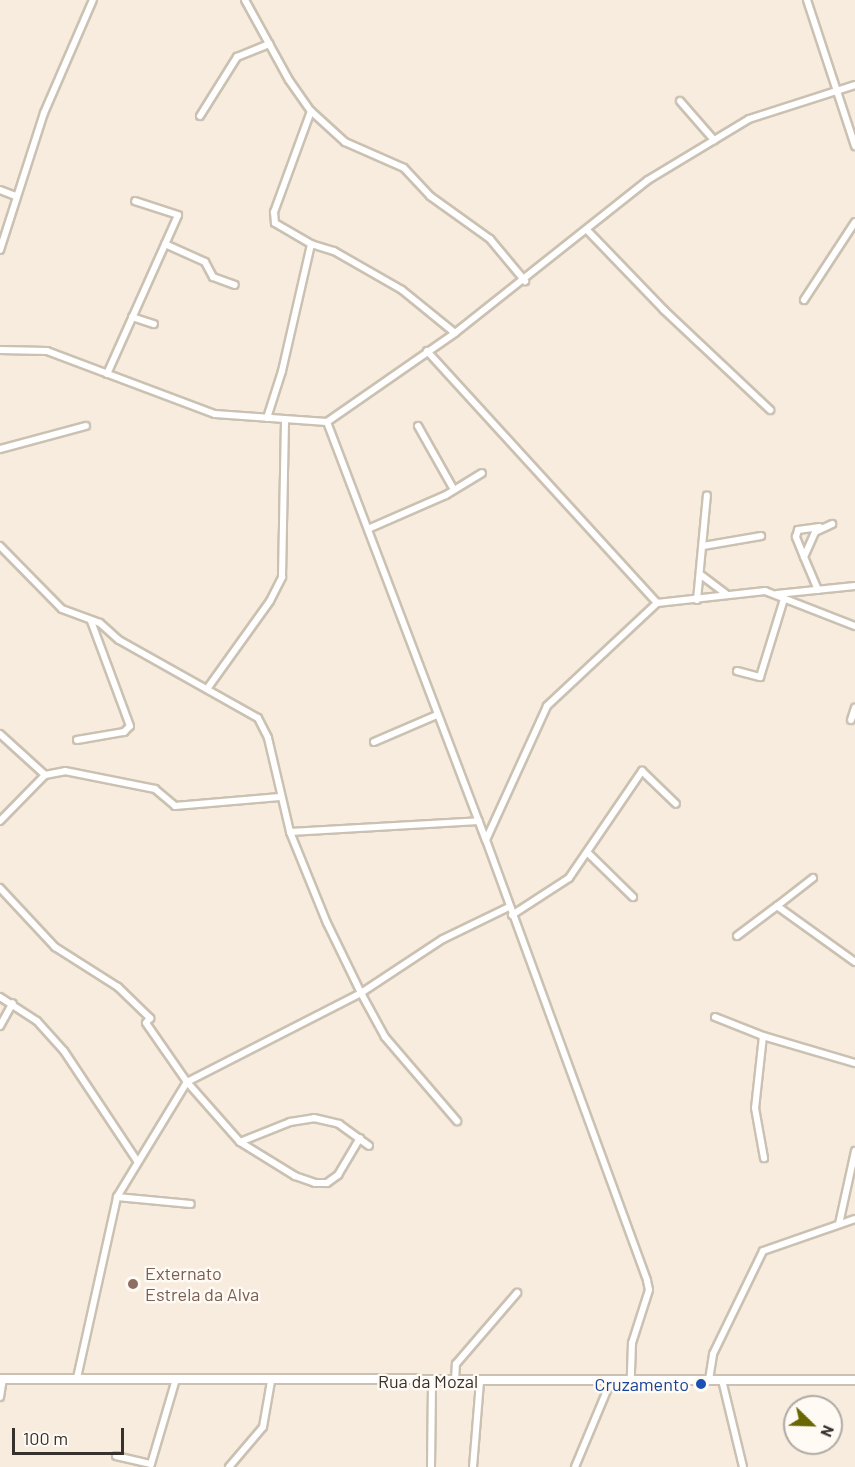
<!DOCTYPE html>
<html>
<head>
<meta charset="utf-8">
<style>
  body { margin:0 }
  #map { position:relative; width:855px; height:1467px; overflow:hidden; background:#f7ecdd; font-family:Barlow,sans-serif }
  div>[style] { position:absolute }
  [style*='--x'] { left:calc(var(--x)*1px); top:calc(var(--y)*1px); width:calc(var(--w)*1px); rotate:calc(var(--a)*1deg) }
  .roads { filter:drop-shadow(2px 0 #cbc1b2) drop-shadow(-2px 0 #cbc1b2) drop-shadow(0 2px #cbc1b2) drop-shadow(0 -2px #cbc1b2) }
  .minor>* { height:6px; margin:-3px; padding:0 3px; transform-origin:3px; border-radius:3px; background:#fff }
  .secondary>* { height:8px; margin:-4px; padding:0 4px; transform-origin:4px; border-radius:4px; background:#fff }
  .dots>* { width:16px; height:16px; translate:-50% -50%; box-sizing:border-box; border:3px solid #fffaf4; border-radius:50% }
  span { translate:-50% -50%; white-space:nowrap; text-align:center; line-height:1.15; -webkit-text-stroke:5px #fffaf4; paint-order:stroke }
  .education-label { font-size:18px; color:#785e54 }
  .left { translate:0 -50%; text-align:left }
  .street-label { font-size:18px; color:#36312c }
  .transit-label { font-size:18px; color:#164399 }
  .right { translate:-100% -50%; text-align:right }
  .north { position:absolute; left:783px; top:1395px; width:60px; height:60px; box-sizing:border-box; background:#fffaf4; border:2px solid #afaaa4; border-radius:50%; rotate:113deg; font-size:16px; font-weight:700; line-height:24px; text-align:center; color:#36312c }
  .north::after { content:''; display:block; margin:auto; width:21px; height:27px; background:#696701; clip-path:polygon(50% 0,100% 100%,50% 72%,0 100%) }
  .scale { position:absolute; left:12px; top:1428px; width:112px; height:27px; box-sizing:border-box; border:3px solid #36312c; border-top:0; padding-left:8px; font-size:18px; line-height:21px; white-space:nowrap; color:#36312c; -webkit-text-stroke:4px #fffaf4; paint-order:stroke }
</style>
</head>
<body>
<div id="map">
  <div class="roads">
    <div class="minor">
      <i style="--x:245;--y:0;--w:91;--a:61.2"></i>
      <i style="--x:289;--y:80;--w:38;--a:55"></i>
      <i style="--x:311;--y:111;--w:46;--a:42.4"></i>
      <i style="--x:345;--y:142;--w:64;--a:23.8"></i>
      <i style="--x:404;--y:168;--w:38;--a:47"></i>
      <i style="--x:430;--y:196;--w:74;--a:35.6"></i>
      <i style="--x:490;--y:239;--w:55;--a:50.2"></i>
      <i style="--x:807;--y:0;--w:154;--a:71.8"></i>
      <i style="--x:680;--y:101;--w:52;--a:48.9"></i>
      <i style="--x:311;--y:111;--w:108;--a:110.1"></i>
      <i style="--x:274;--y:212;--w:11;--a:85"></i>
      <i style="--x:275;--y:223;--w:42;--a:30.3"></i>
      <i style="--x:311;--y:244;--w:24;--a:17"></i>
      <i style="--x:334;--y:251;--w:78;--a:29.8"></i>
      <i style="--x:402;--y:290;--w:68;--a:39.1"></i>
      <i style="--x:200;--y:116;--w:70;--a:-57.9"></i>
      <i style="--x:237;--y:57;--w:35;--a:-22"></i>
      <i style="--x:0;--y:190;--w:17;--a:21"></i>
      <i style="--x:588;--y:231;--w:110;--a:46.1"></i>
      <i style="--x:664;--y:310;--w:146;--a:43.3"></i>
      <i style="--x:165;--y:244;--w:44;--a:24.2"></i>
      <i style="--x:205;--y:262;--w:17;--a:62"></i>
      <i style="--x:213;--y:277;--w:23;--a:20"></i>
      <i style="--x:0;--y:250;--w:144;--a:-72.2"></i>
      <i style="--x:44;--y:113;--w:123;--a:-66.6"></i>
      <i style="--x:804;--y:300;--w:93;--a:-56.8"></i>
      <i style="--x:132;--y:317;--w:23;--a:18"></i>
      <i style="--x:0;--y:350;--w:47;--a:1.2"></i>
      <i style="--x:47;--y:351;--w:179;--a:20.6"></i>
      <i style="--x:215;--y:414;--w:112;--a:4.1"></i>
      <i style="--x:327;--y:422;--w:156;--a:-34.8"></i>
      <i style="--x:455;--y:333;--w:246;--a:-38.4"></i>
      <i style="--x:648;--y:180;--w:118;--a:-31.1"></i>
      <i style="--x:749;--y:119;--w:111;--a:-17.8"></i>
      <i style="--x:427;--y:351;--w:341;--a:47.6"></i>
      <i style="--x:107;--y:374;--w:174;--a:-65.9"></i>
      <i style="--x:178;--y:215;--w:45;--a:-162"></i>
      <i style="--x:267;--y:418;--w:49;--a:-72.3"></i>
      <i style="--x:282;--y:371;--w:130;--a:-77.1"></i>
      <i style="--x:327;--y:422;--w:447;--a:69.2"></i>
      <i style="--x:486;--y:840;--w:469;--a:69.9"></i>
      <i style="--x:647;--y:1281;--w:9;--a:77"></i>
      <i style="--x:649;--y:1290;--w:56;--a:107.8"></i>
      <i style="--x:632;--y:1343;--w:38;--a:92"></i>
      <i style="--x:418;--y:426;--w:73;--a:60.6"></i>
      <i style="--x:0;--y:449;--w:89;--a:-15"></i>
      <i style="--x:368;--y:529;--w:85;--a:-23.6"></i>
      <i style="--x:446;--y:495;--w:42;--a:-31.4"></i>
      <i style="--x:0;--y:546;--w:88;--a:45.5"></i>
      <i style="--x:62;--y:609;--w:40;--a:20.2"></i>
      <i style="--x:100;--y:623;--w:25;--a:42"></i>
      <i style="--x:119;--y:640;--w:159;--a:29.3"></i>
      <i style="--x:258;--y:718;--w:22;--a:63"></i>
      <i style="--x:268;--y:738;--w:97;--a:76.8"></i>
      <i style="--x:290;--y:832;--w:98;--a:67.9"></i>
      <i style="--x:327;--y:923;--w:78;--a:64.1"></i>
      <i style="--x:361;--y:993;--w:50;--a:61.4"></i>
      <i style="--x:385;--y:1037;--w:111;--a:49.4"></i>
      <i style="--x:703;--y:546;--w:59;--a:-9.8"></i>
      <i style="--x:804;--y:557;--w:22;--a:-112"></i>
      <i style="--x:796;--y:537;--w:7;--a:-74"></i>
      <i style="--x:798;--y:530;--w:22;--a:-8"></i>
      <i style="--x:701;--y:575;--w:31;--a:37"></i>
      <i style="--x:818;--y:590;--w:36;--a:-113"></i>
      <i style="--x:804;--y:557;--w:27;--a:-66"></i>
      <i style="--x:815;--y:532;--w:19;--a:-25"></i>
      <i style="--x:777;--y:594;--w:78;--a:-5.9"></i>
      <i style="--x:697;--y:600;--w:105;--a:-84.6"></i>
      <i style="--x:737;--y:671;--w:24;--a:15"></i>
      <i style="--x:760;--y:677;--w:82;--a:-72.9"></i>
      <i style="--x:207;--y:689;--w:108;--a:-54.4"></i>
      <i style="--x:270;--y:601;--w:27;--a:-63"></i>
      <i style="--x:282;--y:577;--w:157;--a:-88.9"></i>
      <i style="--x:851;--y:720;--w:13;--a:-72"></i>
      <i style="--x:0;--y:734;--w:61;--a:42.3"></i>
      <i style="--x:77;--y:740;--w:48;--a:-9.7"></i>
      <i style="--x:124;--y:732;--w:8;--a:-45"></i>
      <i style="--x:130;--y:726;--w:112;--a:-110.4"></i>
      <i style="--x:374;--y:742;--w:69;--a:-23.2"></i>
      <i style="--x:0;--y:821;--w:64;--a:-45.6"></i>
      <i style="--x:45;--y:775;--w:20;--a:-11"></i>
      <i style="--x:65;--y:771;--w:92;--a:11.3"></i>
      <i style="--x:155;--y:789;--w:26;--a:40"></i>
      <i style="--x:175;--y:806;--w:105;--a:-4.9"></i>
      <i style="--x:290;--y:832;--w:189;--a:-3.3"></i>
      <i style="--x:486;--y:840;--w:147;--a:-65.5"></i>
      <i style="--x:547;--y:706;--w:151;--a:-43.1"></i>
      <i style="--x:657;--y:603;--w:109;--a:-6.3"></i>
      <i style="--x:765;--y:591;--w:97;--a:21.3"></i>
      <i style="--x:588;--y:853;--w:63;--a:44.4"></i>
      <i style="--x:813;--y:878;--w:46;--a:142.1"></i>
      <i style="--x:777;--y:906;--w:96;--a:35.7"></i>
      <i style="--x:0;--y:888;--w:81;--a:47"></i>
      <i style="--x:55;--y:947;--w:75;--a:32.4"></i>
      <i style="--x:118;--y:987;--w:45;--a:44.1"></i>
      <i style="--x:150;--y:1018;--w:6;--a:129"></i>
      <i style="--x:146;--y:1023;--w:72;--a:55.2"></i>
      <i style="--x:187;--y:1082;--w:80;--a:48.5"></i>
      <i style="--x:240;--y:1142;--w:54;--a:-21.8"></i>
      <i style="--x:290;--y:1122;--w:24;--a:-9"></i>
      <i style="--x:314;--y:1118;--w:26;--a:13"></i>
      <i style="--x:339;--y:1124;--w:37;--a:36"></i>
      <i style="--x:512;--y:915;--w:68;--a:-33"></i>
      <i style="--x:569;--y:878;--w:130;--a:-55.7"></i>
      <i style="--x:642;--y:771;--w:47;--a:44.1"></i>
      <i style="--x:737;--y:936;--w:50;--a:-36.9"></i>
      <i style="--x:0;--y:997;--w:44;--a:33"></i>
      <i style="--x:37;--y:1021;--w:40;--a:48"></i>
      <i style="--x:64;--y:1051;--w:132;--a:56.4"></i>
      <i style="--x:715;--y:1017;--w:52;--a:21.6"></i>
      <i style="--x:763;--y:1036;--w:96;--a:16.4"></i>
      <i style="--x:0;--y:1026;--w:26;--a:-61"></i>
      <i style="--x:763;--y:1036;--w:72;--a:96.3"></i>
      <i style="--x:755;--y:1108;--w:51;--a:79.8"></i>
      <i style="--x:240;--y:1142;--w:65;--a:31.7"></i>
      <i style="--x:295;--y:1176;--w:21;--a:19"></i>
      <i style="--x:315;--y:1183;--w:12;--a:0"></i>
      <i style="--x:327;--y:1183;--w:14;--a:-36"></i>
      <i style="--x:338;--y:1175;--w:43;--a:-59.3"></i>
      <i style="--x:117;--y:1197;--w:74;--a:5.4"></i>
      <i style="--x:839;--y:1224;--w:75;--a:-77.6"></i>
      <i style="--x:77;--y:1378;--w:185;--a:-77.5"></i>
      <i style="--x:117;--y:1197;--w:135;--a:-58.7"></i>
      <i style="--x:187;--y:1082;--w:195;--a:-27.1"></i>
      <i style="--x:361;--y:993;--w:98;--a:-33.4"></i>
      <i style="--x:443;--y:939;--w:73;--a:-25.9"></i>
      <i style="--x:709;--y:1380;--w:26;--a:-81"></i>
      <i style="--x:713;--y:1354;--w:114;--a:-64.1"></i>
      <i style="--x:763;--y:1251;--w:97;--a:-19.2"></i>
      <i style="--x:722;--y:1380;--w:89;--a:76.4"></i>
      <i style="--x:455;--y:1381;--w:17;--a:-87"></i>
      <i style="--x:456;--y:1364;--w:94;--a:-49.3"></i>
      <i style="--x:0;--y:1397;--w:18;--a:-81"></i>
      <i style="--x:116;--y:1456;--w:36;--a:13"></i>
      <i style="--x:151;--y:1464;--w:89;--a:-73.6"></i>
      <i style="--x:229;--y:1467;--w:52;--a:-49.6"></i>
      <i style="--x:263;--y:1427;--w:47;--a:-80.1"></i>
      <i style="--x:431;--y:1467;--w:86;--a:-89.3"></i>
      <i style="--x:473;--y:1467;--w:86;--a:-85.3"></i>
      <i style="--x:575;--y:1467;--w:93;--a:-67.3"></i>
    </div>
    <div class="secondary">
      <i style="--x:0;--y:1379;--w:855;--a:0.07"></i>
    </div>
  </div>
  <div class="dots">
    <i style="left:133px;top:1284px;background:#8d6e63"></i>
    <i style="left:701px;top:1384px;background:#1a4fb4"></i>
  </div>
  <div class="education-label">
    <span class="left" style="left:145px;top:1284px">Externato<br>Estrela da Alva</span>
  </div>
  <div class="street-label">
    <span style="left:428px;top:1381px">Rua da Mozal</span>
  </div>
  <div class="transit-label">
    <span class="right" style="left:689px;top:1384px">Cruzamento</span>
  </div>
  <div class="north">N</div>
  <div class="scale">100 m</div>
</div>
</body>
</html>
